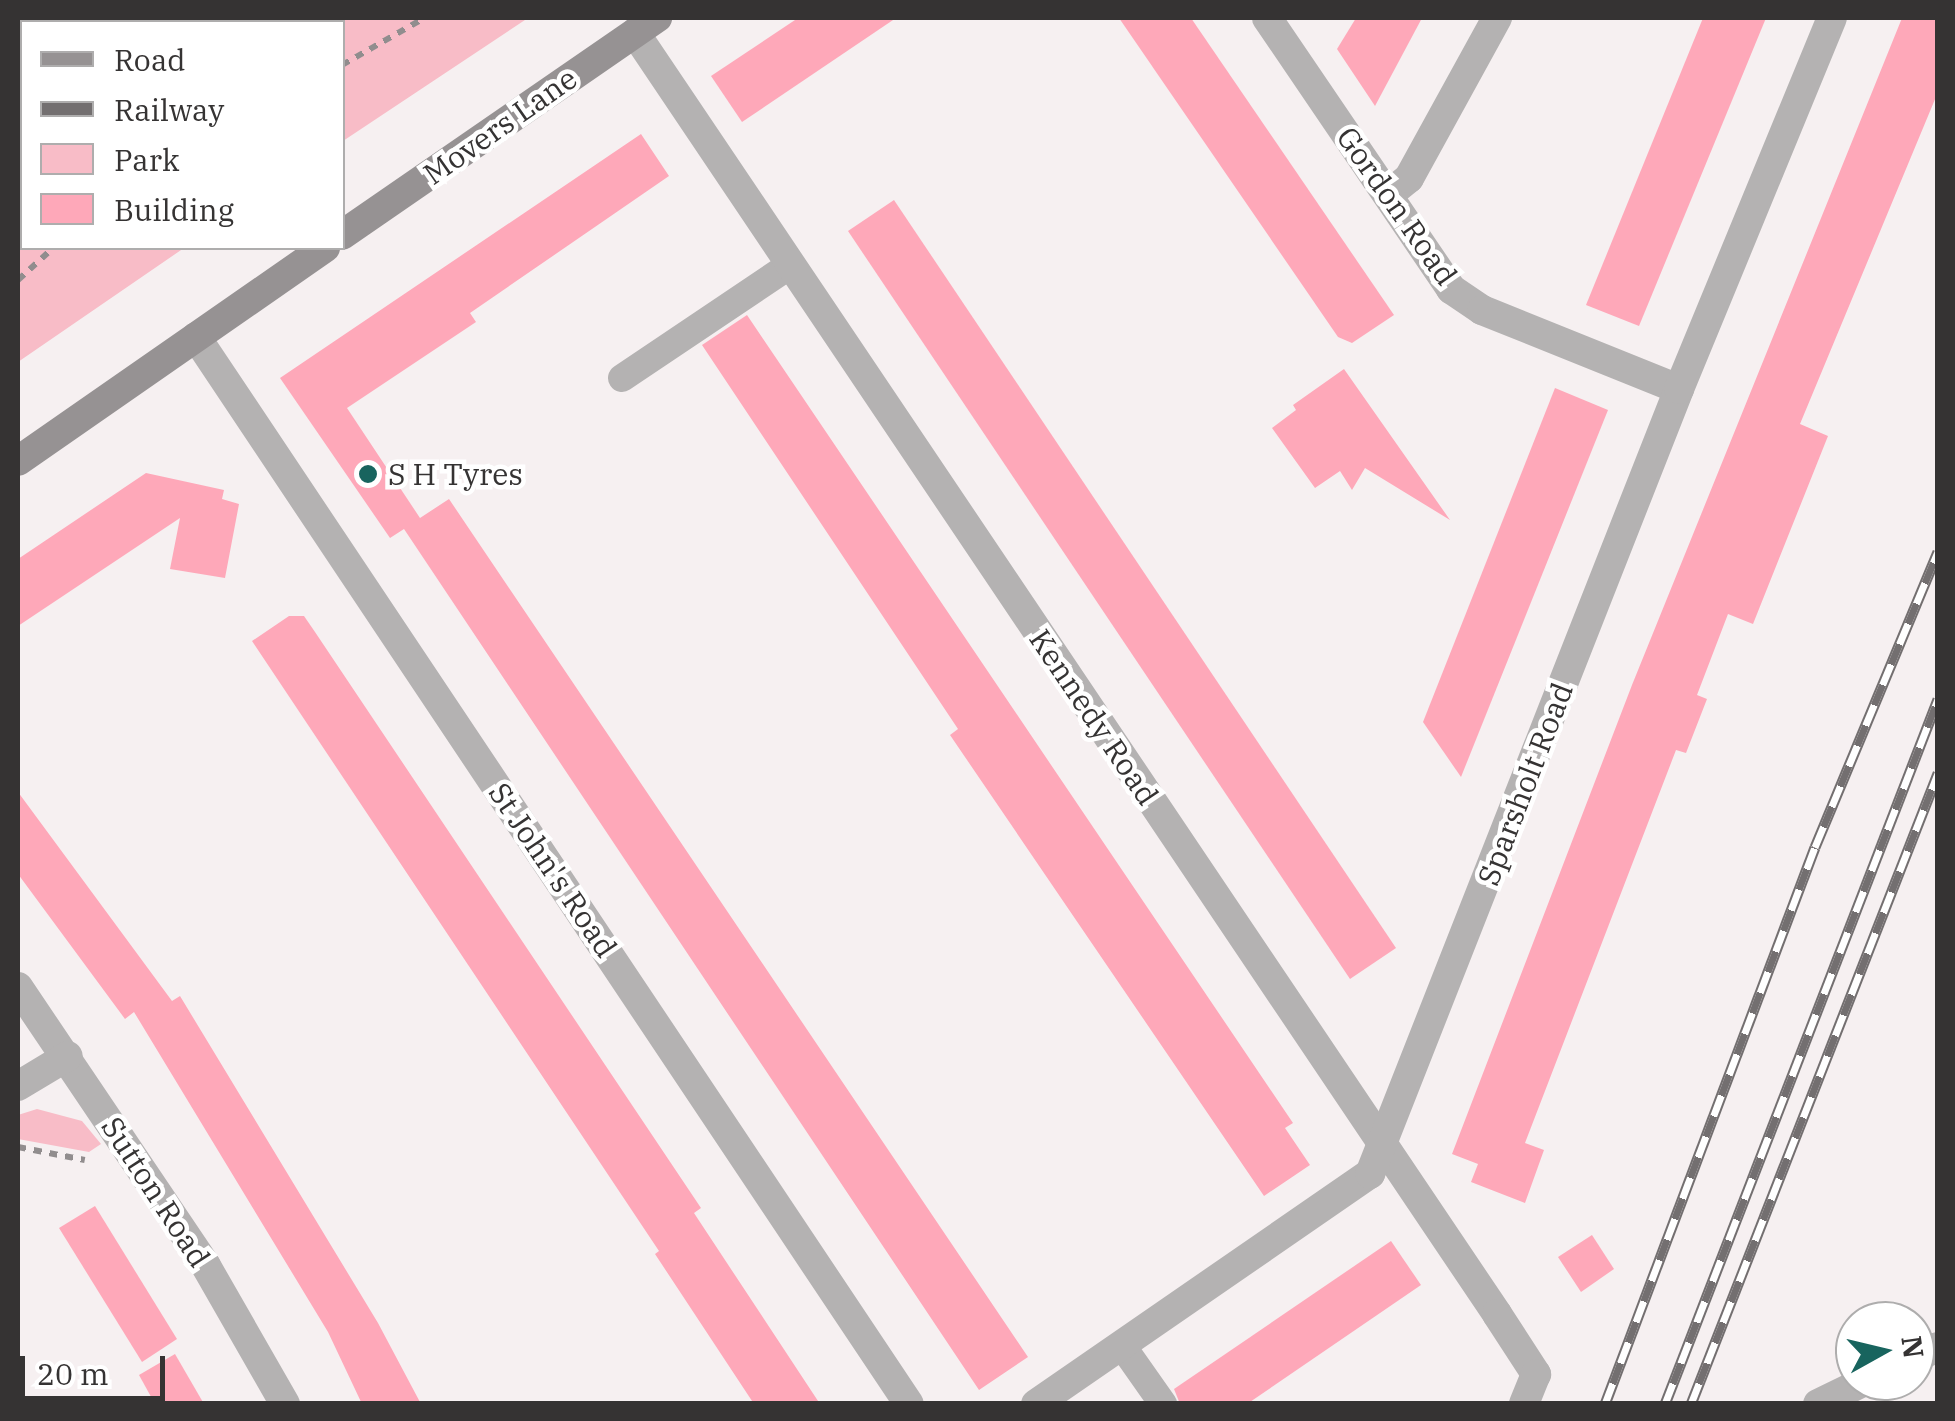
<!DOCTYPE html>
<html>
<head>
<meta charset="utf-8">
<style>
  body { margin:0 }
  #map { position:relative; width:1955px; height:1421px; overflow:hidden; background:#f6f0f1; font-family:"IBM Plex Serif",serif }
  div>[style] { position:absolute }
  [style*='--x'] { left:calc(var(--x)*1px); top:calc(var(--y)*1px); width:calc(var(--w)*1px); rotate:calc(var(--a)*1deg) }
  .green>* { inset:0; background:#f8bcc7 }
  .building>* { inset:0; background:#fea8b9 }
  .path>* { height:6px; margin-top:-3px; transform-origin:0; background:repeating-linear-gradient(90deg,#918d8e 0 8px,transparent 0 16px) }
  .lane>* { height:28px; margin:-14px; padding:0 14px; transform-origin:14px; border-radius:14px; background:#b4b2b2 }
  .street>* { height:30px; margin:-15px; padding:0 15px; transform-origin:15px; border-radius:15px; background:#b4b2b2 }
  .secondary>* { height:30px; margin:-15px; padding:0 15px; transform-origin:15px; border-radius:15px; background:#969293 }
  .rail>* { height:11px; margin-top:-5.5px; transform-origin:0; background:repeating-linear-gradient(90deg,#fff 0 22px,#736f70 0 44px); box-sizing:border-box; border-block:2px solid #736f70 }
  .dots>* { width:28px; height:28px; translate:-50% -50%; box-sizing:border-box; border:5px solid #fff; border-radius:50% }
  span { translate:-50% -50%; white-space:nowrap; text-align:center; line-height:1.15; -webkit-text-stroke:9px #fff; paint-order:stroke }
  .street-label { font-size:30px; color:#353333 }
  .poi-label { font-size:30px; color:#353333 }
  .left { translate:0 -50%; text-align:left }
  .frame { position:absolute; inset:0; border:20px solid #353333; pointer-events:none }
  .legend { position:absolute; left:20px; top:20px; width:325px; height:230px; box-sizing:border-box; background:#fff; border:2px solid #aeadad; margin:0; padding:12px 18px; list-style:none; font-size:30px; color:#353333 }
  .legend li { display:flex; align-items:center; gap:20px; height:50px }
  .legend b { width:50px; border:2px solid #aeadad }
  .north { position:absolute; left:1835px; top:1301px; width:100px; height:100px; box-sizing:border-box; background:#fff; border:2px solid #aeadad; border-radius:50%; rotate:82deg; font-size:28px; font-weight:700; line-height:40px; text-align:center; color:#353333 }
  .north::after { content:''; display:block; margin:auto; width:35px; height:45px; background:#18645e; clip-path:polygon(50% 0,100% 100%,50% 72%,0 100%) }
  .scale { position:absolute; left:20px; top:1356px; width:145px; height:45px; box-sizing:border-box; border:5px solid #353333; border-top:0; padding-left:12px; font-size:30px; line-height:35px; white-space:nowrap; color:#353333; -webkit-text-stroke:8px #fff; paint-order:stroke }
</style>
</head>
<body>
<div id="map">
  <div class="green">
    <i style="clip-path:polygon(18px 18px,528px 18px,343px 141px,342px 22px,22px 22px,22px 248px,184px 248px,18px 362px)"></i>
    <i style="clip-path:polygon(37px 1109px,82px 1121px,101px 1144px,89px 1152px,18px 1139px,18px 1115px)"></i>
  </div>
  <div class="building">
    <i style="clip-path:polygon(798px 18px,896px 18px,742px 122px,711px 76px)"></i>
    <i style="clip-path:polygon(1119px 18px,1191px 18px,1394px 315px,1352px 343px,1338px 337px)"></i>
    <i style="clip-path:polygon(1356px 18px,1422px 18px,1375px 106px,1337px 49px)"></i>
    <i style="clip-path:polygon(1703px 18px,1766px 18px,1639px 326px,1586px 305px)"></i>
    <i style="clip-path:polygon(1902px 18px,1938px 18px,1938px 92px,1800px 424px,1828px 436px,1753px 624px,1728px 614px,1697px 695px,1707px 699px,1686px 753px,1676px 750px,1525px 1143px,1544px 1150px,1525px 1203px,1471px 1182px,1478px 1164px,1452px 1154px,1632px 685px)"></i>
    <i style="clip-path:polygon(641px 134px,669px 176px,470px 313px,476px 322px,347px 408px,420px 518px,449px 499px,1028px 1357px,979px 1390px,404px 529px,390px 538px,280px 378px)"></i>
    <i style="clip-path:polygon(894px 200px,1396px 948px,1350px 979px,848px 231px)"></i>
    <i style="clip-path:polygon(747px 315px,1293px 1123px,1285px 1128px,1310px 1165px,1264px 1196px,950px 735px,958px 729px,702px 345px)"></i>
    <i style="clip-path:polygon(1344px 369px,1450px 520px,1365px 468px,1352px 490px,1340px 471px,1315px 488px,1272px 428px,1296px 410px,1293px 405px)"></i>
    <i style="clip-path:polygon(1555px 388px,1608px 410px,1461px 777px,1423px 722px)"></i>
    <i style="clip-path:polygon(146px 473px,224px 490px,222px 499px,239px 504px,225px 578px,170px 569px,180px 518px,18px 626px,18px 559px)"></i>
    <i style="clip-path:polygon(289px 616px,304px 616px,315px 632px,701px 1208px,694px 1213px,820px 1404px,754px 1404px,655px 1254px,659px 1251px,252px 641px)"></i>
    <i style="clip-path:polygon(18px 792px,172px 1001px,180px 996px,378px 1323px,421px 1404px,362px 1404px,328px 1332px,134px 1012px,125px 1019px,18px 874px)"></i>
    <i style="clip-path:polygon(95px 1206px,177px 1339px,142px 1362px,59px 1228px)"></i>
    <i style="clip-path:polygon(1592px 1235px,1614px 1269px,1581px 1292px,1558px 1257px)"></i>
    <i style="clip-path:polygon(1391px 1241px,1421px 1285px,1247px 1404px,1180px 1404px,1174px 1389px)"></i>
    <i style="clip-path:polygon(175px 1354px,204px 1404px,155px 1404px,139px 1375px)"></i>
  </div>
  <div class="path">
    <i style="--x:286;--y:18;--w:4;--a:76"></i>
    <i style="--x:342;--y:65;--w:95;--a:-29.8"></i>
    <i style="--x:18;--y:91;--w:7;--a:56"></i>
    <i style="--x:18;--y:157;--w:5;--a:-37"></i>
    <i style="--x:18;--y:280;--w:47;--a:-42.4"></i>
    <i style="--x:18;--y:1147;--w:68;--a:11"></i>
  </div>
  <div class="lane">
    <i style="--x:622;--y:378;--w:202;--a:-33.9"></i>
    <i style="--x:1123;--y:1347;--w:70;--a:54.9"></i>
  </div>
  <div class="street">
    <i style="--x:1267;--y:18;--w:328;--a:55.8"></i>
    <i style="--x:1451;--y:289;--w:37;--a:34"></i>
    <i style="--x:1482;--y:310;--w:212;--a:21.9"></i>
    <i style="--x:635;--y:33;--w:1544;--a:56.06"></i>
    <i style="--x:1497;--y:1314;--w:72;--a:57"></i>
    <i style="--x:1536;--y:1374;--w:32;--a:112"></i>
    <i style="--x:1388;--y:195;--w:27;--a:-39"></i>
    <i style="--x:1409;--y:178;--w:183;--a:-61.2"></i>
    <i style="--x:196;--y:337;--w:1283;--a:56.25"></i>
    <i style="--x:18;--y:987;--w:336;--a:56"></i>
    <i style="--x:206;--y:1266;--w:159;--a:60.2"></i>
    <i style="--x:18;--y:1086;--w:58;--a:-31"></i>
    <i style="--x:1915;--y:1358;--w:25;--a:-26"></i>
    <i style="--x:1036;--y:1404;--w:406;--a:-34.6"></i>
    <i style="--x:1370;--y:1174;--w:844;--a:-68.51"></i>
    <i style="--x:1679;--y:389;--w:401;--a:-67.6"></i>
    <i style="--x:1818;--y:1404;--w:52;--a:-26.1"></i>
  </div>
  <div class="secondary">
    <i style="--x:342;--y:235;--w:383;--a:-34.6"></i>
    <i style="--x:18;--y:461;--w:374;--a:-34.8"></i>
  </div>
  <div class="rail">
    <i style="--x:1605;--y:1404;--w:595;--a:-69.34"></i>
    <i style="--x:1815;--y:847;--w:320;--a:-67.4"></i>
    <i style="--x:1665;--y:1404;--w:756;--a:-68.83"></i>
    <i style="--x:1691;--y:1404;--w:678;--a:-68.62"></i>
  </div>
  <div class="dots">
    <i style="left:368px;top:474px;background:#18645e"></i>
  </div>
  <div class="street-label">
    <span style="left:500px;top:126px;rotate:-35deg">Movers Lane</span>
    <span style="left:1397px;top:206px;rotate:55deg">Gordon Road</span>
    <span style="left:1094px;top:717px;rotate:56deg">Kennedy Road</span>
    <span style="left:1525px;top:784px;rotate:-69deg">Sparsholt Road</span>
    <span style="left:553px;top:870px;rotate:56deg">St John's Road</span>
    <span style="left:156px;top:1192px;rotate:57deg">Sutton Road</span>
  </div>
  <div class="poi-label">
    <span class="left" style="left:388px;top:474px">S H Tyres</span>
  </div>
  <div class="frame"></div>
  <ul class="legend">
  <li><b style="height:12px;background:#969293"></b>Road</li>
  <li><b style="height:12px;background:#736f70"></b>Railway</li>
  <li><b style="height:28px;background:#f8bcc7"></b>Park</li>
  <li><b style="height:28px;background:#fea8b9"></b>Building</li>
  </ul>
  <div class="north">N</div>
  <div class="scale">20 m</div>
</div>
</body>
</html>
